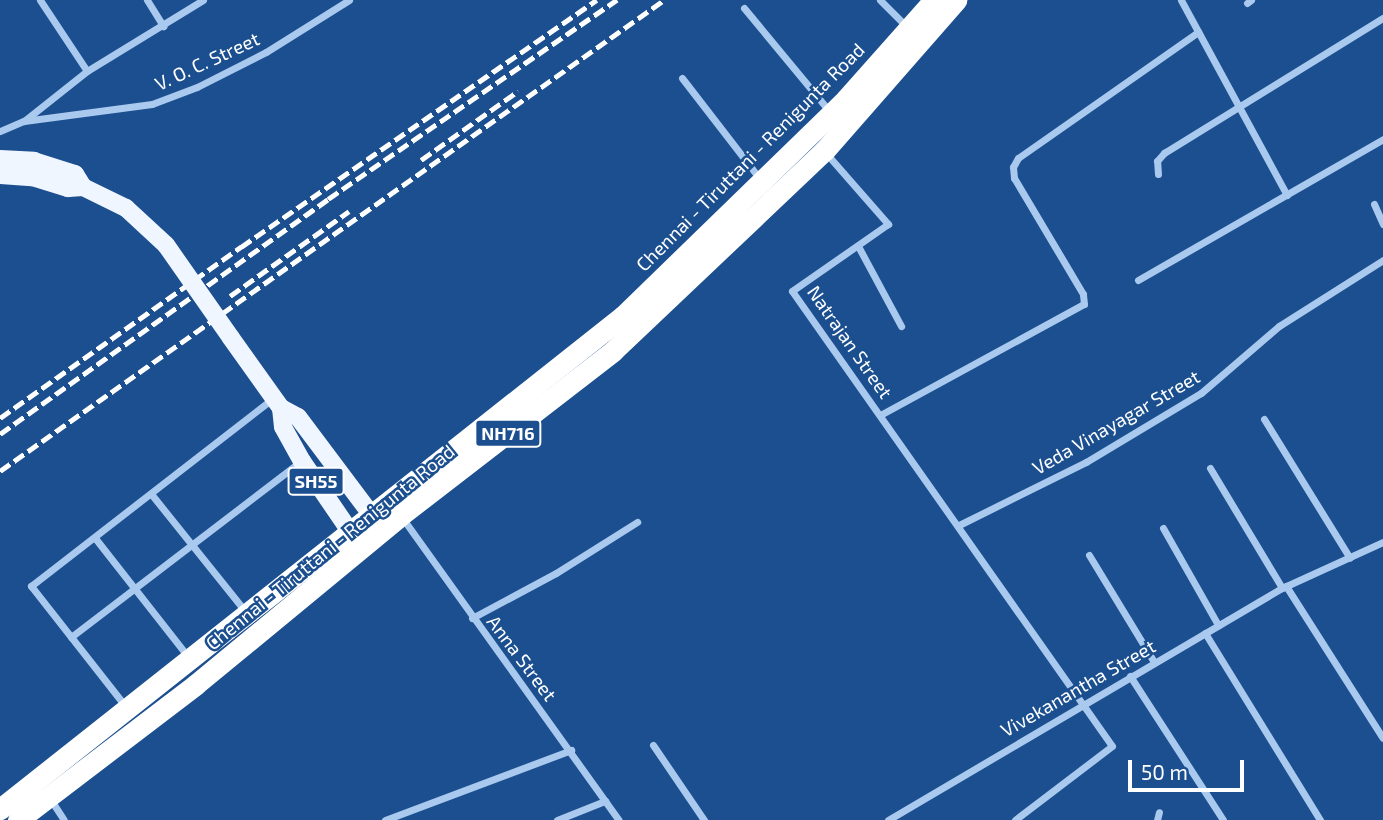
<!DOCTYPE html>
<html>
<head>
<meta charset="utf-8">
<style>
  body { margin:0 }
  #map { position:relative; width:1383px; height:820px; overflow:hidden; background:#1b4f8f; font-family:"Exo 2",sans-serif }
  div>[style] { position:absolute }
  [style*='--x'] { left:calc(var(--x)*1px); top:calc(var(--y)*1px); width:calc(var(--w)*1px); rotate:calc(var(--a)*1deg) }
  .street>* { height:7px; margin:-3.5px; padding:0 3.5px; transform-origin:3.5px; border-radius:3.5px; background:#a9c9ee }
  .primary>* { height:18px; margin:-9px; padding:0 9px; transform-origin:9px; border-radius:9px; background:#f0f6ff }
  .highway>* { height:21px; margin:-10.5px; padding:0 10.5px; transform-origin:10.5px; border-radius:10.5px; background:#fff }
  .rail>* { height:4.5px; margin-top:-2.25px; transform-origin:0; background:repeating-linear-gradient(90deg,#fff 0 12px,transparent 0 17px) }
  .primary-bridge>* { height:18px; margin:-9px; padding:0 9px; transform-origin:9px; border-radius:9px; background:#f0f6ff }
  span { translate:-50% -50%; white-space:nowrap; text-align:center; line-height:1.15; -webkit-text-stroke:5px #1b4f8f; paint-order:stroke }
  .shield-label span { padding:2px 5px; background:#1b4f8f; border:2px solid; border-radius:5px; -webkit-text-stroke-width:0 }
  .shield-label { font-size:18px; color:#fff; font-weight:700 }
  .street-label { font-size:19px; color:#fff }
  .scale { position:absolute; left:1128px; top:760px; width:116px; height:32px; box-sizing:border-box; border:4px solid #fff; border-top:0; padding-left:9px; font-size:21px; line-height:24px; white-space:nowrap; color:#fff; -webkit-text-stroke:5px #1b4f8f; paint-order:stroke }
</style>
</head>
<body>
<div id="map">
  <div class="street">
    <i style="--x:40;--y:0;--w:85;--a:56.5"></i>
    <i style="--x:147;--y:0;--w:31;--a:58"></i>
    <i style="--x:880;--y:0;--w:40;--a:45"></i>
    <i style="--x:1181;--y:0;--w:222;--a:61.5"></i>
    <i style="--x:1247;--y:3;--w:5;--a:-37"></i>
    <i style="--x:744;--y:8;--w:136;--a:50.4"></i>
    <i style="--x:682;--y:78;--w:128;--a:52.3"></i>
    <i style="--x:24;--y:121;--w:129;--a:-7.6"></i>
    <i style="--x:152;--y:104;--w:48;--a:-20.7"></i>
    <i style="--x:197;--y:87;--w:77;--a:-26.9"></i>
    <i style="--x:266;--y:52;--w:98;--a:-32.1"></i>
    <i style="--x:0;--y:131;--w:26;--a:-23"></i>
    <i style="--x:24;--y:121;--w:80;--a:-38.4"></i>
    <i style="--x:87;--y:71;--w:136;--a:-31.5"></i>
    <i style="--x:825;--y:152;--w:96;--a:48.8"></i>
    <i style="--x:888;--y:224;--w:117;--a:145.1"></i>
    <i style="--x:792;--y:291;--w:556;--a:54.88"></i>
    <i style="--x:1112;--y:746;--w:122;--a:142.7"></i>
    <i style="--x:1158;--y:174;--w:13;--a:-94"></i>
    <i style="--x:1157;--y:161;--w:11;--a:-49"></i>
    <i style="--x:1164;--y:153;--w:257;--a:-31.7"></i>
    <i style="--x:1374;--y:204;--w:22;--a:66"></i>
    <i style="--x:858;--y:246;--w:91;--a:61.7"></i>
    <i style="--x:1138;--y:280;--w:283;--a:-29.9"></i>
    <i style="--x:882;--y:414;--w:230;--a:-28.6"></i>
    <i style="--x:1084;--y:304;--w:10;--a:-96"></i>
    <i style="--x:1083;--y:294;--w:135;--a:-120.7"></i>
    <i style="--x:1014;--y:178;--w:11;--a:-95"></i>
    <i style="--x:1013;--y:167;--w:10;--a:-61"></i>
    <i style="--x:1018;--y:158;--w:220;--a:-35"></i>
    <i style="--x:1264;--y:419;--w:163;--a:58.3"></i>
    <i style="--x:1210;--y:468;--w:140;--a:59"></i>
    <i style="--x:152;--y:495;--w:149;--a:51.3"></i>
    <i style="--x:401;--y:516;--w:374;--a:54.4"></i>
    <i style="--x:959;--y:525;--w:142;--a:-26.4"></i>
    <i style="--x:1086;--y:462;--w:134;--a:-31"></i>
    <i style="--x:1201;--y:393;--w:103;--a:-40.7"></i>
    <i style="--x:1279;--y:326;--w:123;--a:-32.4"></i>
    <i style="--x:1163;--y:528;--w:112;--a:60.4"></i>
    <i style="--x:95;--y:538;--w:152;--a:51.9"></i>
    <i style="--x:1089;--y:555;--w:125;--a:58.7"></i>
    <i style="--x:1286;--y:586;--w:180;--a:57.5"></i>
    <i style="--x:472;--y:618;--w:95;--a:-28.2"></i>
    <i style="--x:556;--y:573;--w:96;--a:-32.2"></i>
    <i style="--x:1205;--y:633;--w:220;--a:58.4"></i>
    <i style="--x:71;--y:637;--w:290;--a:-37.4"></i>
    <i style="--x:1130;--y:676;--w:171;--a:57.1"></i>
    <i style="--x:126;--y:707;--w:154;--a:-128.1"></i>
    <i style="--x:31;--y:586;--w:306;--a:-37.8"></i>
    <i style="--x:653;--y:745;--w:91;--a:55.8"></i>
    <i style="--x:49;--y:797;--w:27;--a:57"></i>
    <i style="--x:385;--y:820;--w:199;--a:-20.6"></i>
    <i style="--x:557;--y:820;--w:52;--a:-21.6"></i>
    <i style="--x:888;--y:820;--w:457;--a:-30.5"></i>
    <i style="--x:1282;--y:588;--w:111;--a:-24.5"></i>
    <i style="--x:1157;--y:820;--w:8;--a:-76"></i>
  </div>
  <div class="primary">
    <i style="--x:0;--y:159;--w:34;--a:3"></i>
    <i style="--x:34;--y:161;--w:43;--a:17.6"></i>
    <i style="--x:75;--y:174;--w:15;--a:58"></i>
    <i style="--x:0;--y:175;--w:32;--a:4"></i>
    <i style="--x:32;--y:177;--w:38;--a:17"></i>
    <i style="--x:68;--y:188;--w:15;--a:-4"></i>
    <i style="--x:83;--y:187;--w:48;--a:26"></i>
    <i style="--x:126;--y:208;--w:54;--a:42.8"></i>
    <i style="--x:231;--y:338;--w:86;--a:54.5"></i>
    <i style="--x:281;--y:408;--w:19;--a:28"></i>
    <i style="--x:298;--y:417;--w:135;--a:53.1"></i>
    <i style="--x:281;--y:408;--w:19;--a:84"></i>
    <i style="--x:283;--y:427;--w:39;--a:61"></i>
    <i style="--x:302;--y:461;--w:99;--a:55.7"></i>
  </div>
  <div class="highway">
    <i style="--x:0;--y:809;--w:794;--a:-38.36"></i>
    <i style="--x:623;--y:316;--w:311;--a:-44.2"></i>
    <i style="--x:846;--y:99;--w:132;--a:-48.4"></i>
    <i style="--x:18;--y:820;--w:223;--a:-37.3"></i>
    <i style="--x:195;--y:685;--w:267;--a:-39.5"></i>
    <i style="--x:401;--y:515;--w:268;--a:-37.7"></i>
    <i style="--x:613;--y:351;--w:291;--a:-43.5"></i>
    <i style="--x:824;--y:151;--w:201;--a:-48.8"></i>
  </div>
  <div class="rail">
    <i style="--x:421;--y:160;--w:119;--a:-35.4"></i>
    <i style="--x:230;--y:296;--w:146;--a:-35.5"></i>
    <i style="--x:0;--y:418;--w:296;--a:-35.4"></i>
    <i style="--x:241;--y:247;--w:433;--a:-34.8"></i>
    <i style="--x:0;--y:434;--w:403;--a:-35.6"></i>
    <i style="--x:328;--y:199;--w:351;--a:-34.6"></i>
    <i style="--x:0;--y:471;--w:814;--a:-35.35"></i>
    <i style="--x:0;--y:818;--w:798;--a:-38.44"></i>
    <i style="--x:625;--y:322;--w:281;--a:-44"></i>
    <i style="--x:827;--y:127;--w:171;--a:-48.1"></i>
  </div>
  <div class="primary-bridge">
    <i style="--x:166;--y:245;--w:113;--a:55"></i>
  </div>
  <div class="shield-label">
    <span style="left:508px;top:433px">NH716</span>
    <span style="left:316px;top:481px">SH55</span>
  </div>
  <div class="street-label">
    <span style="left:207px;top:61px;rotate:-25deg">V. O. C. Street</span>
    <span style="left:750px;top:157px;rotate:-45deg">Chennai - Tiruttani - Renigunta Road</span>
    <span style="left:850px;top:342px;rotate:55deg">Natrajan Street</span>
    <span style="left:1116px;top:422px;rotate:-30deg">Veda Vinayagar Street</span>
    <span style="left:330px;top:547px;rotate:-39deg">Chennai - Tiruttani - Renigunta Road</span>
    <span style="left:522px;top:658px;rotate:53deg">Anna Street</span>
    <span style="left:1078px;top:688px;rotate:-30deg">Vivekanantha Street</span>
  </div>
  <div class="scale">50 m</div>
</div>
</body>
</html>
